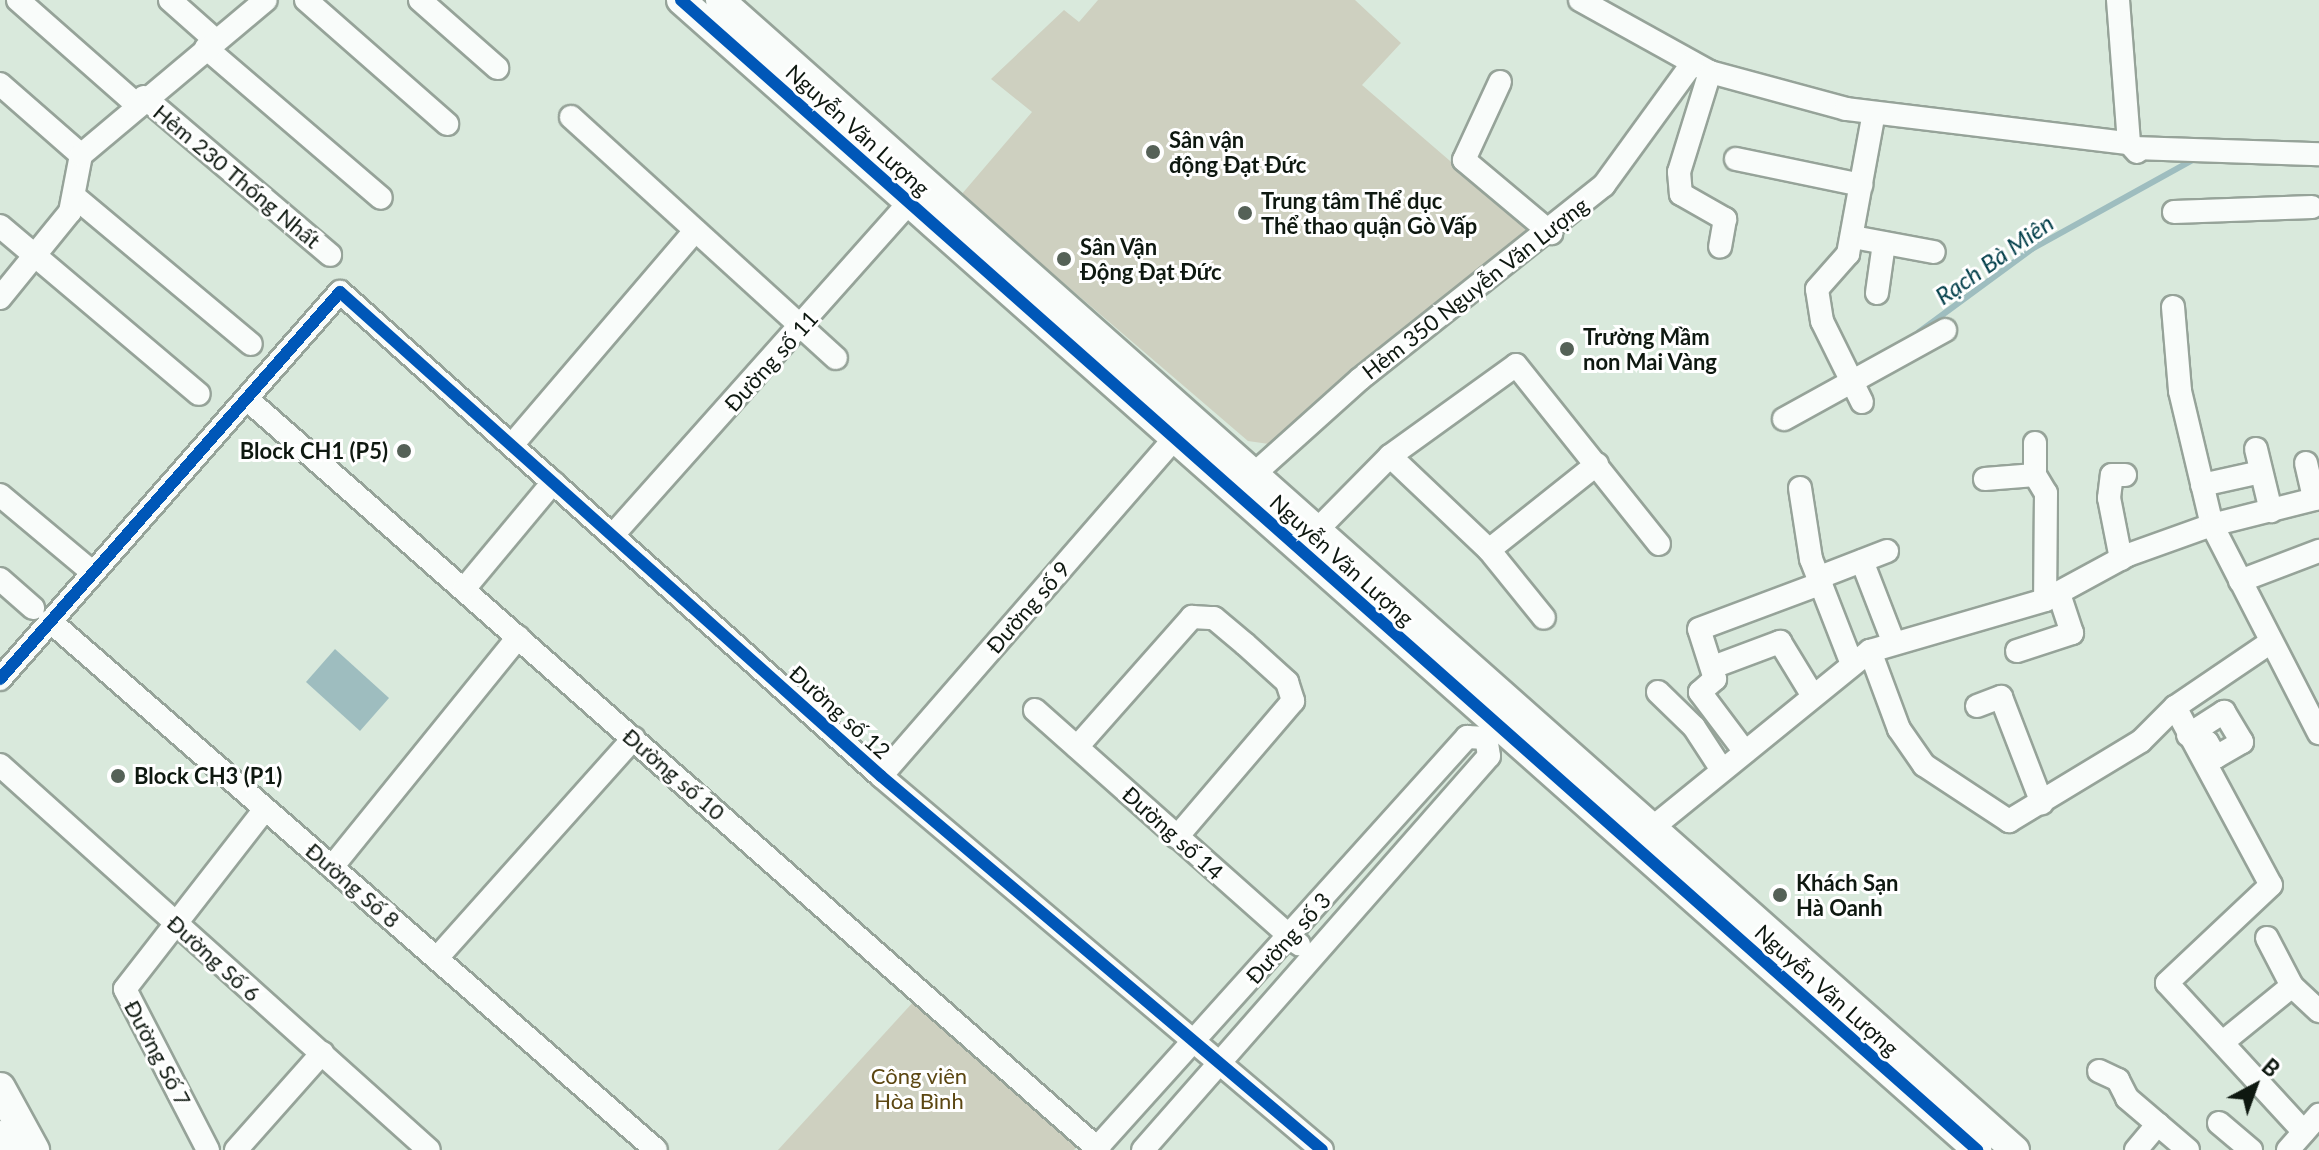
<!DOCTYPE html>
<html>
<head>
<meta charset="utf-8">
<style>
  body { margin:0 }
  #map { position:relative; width:2319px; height:1150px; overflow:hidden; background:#d9e9dc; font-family:Lato,sans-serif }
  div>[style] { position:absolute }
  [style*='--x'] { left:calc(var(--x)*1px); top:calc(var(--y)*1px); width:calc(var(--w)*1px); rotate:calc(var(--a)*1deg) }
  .green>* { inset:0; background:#ced0c0 }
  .water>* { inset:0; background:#9ebdbf }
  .stream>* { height:6px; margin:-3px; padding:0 3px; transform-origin:3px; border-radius:3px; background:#9ebdbf }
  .roads { filter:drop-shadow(2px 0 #96a399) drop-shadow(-2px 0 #96a399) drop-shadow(0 2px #96a399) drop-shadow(0 -2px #96a399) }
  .minor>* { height:22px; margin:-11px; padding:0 11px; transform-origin:11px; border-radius:11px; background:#f9fcfa }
  .tertiary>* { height:28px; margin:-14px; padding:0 14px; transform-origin:14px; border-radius:14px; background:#f9fcfa }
  .secondary>* { height:30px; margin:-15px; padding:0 15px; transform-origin:15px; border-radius:15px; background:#f9fcfa }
  .cycleway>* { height:12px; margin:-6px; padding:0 6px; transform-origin:6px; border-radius:6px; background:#0057b8 }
  .dots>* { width:22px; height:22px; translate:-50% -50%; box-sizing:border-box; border:4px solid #fff; border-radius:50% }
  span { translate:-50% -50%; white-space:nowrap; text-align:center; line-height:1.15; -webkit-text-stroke:6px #fff; paint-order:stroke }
  .street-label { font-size:22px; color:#0e1810 }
  .poi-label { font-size:22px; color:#0e1810; font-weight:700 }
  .left { translate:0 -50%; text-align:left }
  .right { translate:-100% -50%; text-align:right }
  .park-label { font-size:22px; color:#5b4611 }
  .water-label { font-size:24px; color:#013e49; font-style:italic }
  .north { position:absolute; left:2215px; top:1046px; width:80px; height:80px; -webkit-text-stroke:6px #fff; paint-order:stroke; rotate:41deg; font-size:22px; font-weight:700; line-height:32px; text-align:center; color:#0e1810 }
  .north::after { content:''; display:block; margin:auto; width:28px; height:36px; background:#0e1810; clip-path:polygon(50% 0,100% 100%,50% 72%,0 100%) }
</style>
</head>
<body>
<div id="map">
  <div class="green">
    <i style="clip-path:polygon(1098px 0,1355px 0,1401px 43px,1362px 85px,1530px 230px,1269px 444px,1248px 441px,961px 195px,1032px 112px,991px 79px,1064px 10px,1079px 22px)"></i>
    <i style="clip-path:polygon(915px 1000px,1076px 1148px,1074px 1150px,778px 1150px)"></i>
  </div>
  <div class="water">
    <i style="clip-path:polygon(335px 649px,389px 698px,360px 731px,306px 682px)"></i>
  </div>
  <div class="stream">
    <i style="--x:1919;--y:332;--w:140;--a:-36.3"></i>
    <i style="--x:2032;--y:249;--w:188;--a:-29"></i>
  </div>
  <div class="roads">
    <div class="minor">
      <i style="--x:18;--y:0;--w:157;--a:41.4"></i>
      <i style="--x:170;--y:0;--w:60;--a:41.6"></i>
      <i style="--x:306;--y:0;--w:188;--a:41.3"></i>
      <i style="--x:420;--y:0;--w:103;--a:41.4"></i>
      <i style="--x:1580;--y:0;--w:149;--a:29"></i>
      <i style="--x:1710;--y:72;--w:141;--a:15.2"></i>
      <i style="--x:1846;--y:109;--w:285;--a:6.9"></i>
      <i style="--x:2118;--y:0;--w:143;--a:85.6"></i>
      <i style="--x:2129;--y:143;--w:12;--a:48"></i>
      <i style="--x:206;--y:48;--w:230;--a:40.6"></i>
      <i style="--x:1710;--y:72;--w:105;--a:107.2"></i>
      <i style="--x:1679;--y:172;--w:22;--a:85"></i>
      <i style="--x:1681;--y:194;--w:51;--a:29.6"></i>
      <i style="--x:1725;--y:219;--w:28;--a:100"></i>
      <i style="--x:1500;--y:82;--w:86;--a:114.8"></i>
      <i style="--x:1464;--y:160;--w:114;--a:40"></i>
      <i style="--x:0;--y:84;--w:108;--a:41.2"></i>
      <i style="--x:144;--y:97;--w:244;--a:40.3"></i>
      <i style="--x:571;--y:117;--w:358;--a:42.3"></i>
      <i style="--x:2134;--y:148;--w:185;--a:1.9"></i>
      <i style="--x:1736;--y:159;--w:128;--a:11.7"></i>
      <i style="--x:75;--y:197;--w:229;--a:39.9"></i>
      <i style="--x:2174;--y:212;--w:138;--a:-2.1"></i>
      <i style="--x:0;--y:226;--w:260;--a:40.2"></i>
      <i style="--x:1853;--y:237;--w:82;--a:10.5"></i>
      <i style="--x:1877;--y:293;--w:50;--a:-82"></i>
      <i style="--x:0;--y:298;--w:111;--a:-50.9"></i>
      <i style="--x:70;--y:212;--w:58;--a:-79.1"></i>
      <i style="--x:81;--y:155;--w:241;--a:-40"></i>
      <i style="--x:2173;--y:307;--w:84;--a:85.2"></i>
      <i style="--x:2180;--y:391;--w:138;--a:76.6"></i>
      <i style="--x:2212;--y:525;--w:234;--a:62.8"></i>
      <i style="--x:247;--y:399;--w:1136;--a:41.39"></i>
      <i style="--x:1862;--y:402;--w:90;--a:-116.3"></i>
      <i style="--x:1822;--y:321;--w:32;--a:-99"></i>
      <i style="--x:1817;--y:289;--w:47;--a:-48.5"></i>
      <i style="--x:1848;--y:254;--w:143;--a:-79.6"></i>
      <i style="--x:1784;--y:419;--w:184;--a:-28.9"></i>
      <i style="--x:2035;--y:443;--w:32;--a:90"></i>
      <i style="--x:512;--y:445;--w:282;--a:-49.5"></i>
      <i style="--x:2256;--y:449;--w:64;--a:76.4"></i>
      <i style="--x:1390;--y:456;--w:137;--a:43.5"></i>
      <i style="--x:1489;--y:550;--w:138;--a:-38.5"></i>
      <i style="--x:2306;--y:463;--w:37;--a:77"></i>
      <i style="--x:1985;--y:479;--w:50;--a:-4.6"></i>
      <i style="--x:2035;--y:475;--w:21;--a:59"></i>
      <i style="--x:2046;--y:493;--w:107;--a:90.5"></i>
      <i style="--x:1243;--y:484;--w:157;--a:-41.9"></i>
      <i style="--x:1360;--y:379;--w:312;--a:-38.5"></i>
      <i style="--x:1604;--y:185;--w:150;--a:-54"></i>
      <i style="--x:2202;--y:485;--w:51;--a:-12.4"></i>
      <i style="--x:1800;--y:488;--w:72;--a:81.2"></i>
      <i style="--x:1811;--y:559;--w:113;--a:68.7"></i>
      <i style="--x:0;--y:495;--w:120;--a:39.9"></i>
      <i style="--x:1317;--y:530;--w:104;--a:-45.4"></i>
      <i style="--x:1390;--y:456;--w:155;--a:-35.8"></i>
      <i style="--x:1516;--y:365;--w:229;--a:51.4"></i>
      <i style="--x:613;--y:535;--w:462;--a:-48.3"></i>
      <i style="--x:1489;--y:550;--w:87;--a:51"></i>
      <i style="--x:2121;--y:559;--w:62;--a:-101.1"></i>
      <i style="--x:2109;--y:498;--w:23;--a:-83"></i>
      <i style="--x:2112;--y:475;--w:13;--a:0"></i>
      <i style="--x:1862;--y:561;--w:86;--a:68.8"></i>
      <i style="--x:1820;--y:577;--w:72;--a:-21.2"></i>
      <i style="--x:0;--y:579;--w:44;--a:41.3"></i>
      <i style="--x:2240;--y:581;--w:85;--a:-20.8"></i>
      <i style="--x:464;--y:589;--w:139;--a:-50.2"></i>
      <i style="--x:50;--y:621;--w:804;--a:41.12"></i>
      <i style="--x:1870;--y:651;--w:83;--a:69.6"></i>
      <i style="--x:1899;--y:729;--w:44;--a:55.2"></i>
      <i style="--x:1924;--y:765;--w:102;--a:33.4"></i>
      <i style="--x:2009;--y:821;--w:154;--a:-31.2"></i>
      <i style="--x:2141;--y:741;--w:48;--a:-45"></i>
      <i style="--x:2175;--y:707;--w:116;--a:-34.1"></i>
      <i style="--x:2017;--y:651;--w:58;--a:-18.1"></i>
      <i style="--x:2072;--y:633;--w:41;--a:-108.4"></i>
      <i style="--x:1713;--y:667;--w:72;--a:-20.5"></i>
      <i style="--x:1780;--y:642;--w:63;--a:58.6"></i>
      <i style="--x:0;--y:679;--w:515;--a:-48.7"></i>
      <i style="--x:340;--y:292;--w:726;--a:41.82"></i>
      <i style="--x:881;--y:776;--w:578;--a:40.3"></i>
      <i style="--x:1658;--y:692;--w:50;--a:44.2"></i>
      <i style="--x:1694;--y:727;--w:51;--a:56.9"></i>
      <i style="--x:1977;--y:706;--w:26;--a:-21"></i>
      <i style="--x:2001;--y:697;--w:114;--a:68.9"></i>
      <i style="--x:2175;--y:707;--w:202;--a:61.7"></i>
      <i style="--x:2271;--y:885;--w:143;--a:136.7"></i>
      <i style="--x:2167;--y:983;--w:202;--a:47.4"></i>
      <i style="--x:1035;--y:710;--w:353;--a:41.6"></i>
      <i style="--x:2188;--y:735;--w:43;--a:-32.6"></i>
      <i style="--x:2224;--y:712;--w:35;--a:59"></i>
      <i style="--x:2242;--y:742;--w:30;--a:150"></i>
      <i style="--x:2216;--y:757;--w:17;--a:-121"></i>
      <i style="--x:2207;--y:742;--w:9;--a:144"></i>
      <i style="--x:1077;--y:747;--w:174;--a:-48.5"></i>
      <i style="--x:1192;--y:617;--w:22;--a:3"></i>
      <i style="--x:1214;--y:618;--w:40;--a:40"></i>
      <i style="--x:1245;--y:644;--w:57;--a:42.1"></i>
      <i style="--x:1287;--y:682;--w:20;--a:72"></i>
      <i style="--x:1293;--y:701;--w:179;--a:130.5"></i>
      <i style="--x:1745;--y:752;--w:75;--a:-126.9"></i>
      <i style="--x:1700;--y:692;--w:20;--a:-41"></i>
      <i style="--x:1715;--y:679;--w:52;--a:-107.7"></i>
      <i style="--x:1699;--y:629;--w:131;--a:-20.5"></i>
      <i style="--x:0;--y:765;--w:576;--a:41.91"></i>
      <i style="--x:881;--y:776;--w:448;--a:-49"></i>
      <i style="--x:1652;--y:828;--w:281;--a:-39.1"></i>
      <i style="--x:1870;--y:651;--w:182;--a:-16.2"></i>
      <i style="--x:2045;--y:600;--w:94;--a:-28.5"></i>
      <i style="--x:2128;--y:555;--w:89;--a:-19.7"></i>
      <i style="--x:2212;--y:525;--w:110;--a:-14.2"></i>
      <i style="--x:332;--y:867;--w:296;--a:-51"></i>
      <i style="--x:2267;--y:938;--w:54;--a:62.5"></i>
      <i style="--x:2292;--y:986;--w:37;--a:43"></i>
      <i style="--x:437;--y:958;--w:295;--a:-48.2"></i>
      <i style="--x:2223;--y:1042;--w:89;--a:-39.1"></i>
      <i style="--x:2099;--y:1071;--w:21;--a:25"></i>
      <i style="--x:2118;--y:1080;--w:20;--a:63"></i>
      <i style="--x:2127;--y:1098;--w:80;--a:40.4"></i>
      <i style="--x:2219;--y:1123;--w:42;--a:40.2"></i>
      <i style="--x:208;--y:1150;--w:181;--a:-117.3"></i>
      <i style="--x:125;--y:989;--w:228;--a:-52.1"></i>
      <i style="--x:236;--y:1150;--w:130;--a:-48.4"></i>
      <i style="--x:1095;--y:1150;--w:556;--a:-47.99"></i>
      <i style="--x:1467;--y:737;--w:19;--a:3"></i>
      <i style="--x:1143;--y:1150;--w:524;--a:-48.71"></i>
      <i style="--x:1489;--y:756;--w:18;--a:-99"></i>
      <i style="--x:2136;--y:1150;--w:34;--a:-50"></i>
      <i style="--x:2288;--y:1150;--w:47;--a:-48.5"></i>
    </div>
    <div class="tertiary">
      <i style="--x:681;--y:0;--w:1733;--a:41.58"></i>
      <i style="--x:720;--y:0;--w:1732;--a:41.61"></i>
    </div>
    <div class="secondary">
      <i style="--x:0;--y:1088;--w:71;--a:61.3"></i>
      <i style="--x:0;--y:1136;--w:16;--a:60"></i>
    </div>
  </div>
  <div class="cycleway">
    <i style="--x:681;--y:0;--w:1733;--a:41.58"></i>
    <i style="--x:0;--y:679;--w:515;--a:-48.7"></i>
    <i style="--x:340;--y:292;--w:726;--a:41.82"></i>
    <i style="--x:881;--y:776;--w:578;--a:40.3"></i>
  </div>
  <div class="dots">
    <i style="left:1153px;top:152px;background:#556157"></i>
    <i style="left:1245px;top:213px;background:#556157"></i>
    <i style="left:1064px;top:259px;background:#556157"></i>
    <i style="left:1567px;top:349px;background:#556157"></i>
    <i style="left:404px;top:451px;background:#556157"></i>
    <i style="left:118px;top:776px;background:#556157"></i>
    <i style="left:1780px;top:895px;background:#556157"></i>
  </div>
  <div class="street-label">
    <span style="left:858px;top:130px;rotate:42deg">Nguyễn Văn Lượng</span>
    <span style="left:237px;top:176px;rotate:40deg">Hẻm 230 Thống Nhất</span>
    <span style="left:1475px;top:288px;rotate:-38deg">Hẻm 350 Nguyễn Văn Lượng</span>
    <span style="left:771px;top:361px;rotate:-48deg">Đường số 11</span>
    <span style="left:1342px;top:560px;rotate:42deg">Nguyễn Văn Lượng</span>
    <span style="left:1028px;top:607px;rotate:-49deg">Đường số 9</span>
    <span style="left:840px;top:712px;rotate:42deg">Đường số 12</span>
    <span style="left:674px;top:774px;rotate:41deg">Đường số 10</span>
    <span style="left:1173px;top:833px;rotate:42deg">Đường số 14</span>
    <span style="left:353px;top:885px;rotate:41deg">Đường Số 8</span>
    <span style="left:1288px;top:938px;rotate:-48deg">Đường số 3</span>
    <span style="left:214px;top:958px;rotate:42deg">Đường Số 6</span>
    <span style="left:1827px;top:990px;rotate:42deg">Nguyễn Văn Lượng</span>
    <span style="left:158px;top:1053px;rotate:62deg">Đường Số 7</span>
  </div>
  <div class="poi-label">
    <span class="left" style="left:1169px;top:152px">Sân vận<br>động Đạt Đức</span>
    <span class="left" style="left:1261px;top:213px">Trung tâm Thể dục<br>Thể thao quận Gò Vấp</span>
    <span class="left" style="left:1080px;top:259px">Sân Vận<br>Động Đạt Đức</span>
    <span class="left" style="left:1583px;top:349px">Trường Mầm<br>non Mai Vàng</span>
    <span class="right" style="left:388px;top:451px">Block CH1 (P5)</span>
    <span class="left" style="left:134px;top:776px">Block CH3 (P1)</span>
    <span class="left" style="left:1796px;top:895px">Khách Sạn<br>Hà Oanh</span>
  </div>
  <div class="park-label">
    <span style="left:919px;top:1088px">Công viên<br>Hòa Bình</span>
  </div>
  <div class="water-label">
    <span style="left:1994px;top:259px;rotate:-35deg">Rạch Bà Miên</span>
  </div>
  <div class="north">B</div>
</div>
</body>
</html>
